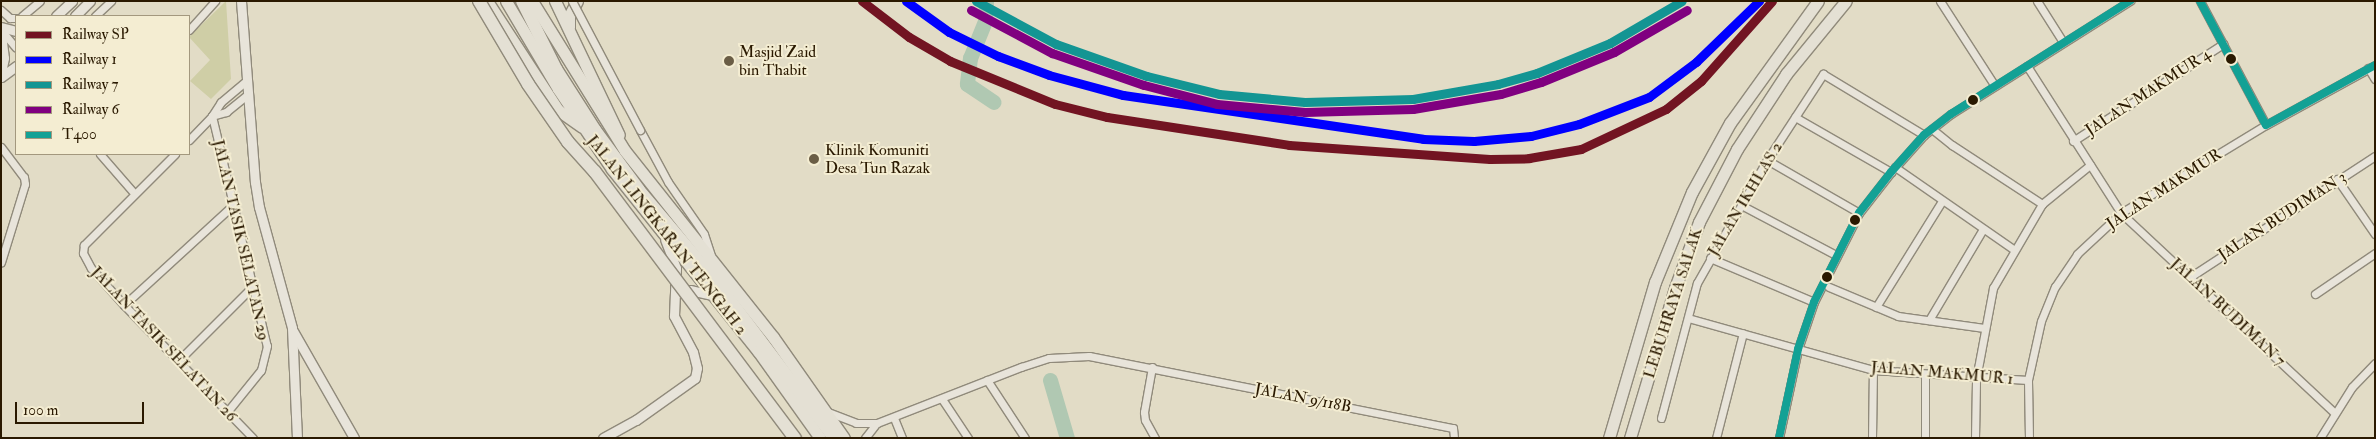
<!DOCTYPE html>
<html>
<head>
<meta charset="utf-8">
<style>
  body { margin:0 }
  #map { position:relative; width:2376px; height:439px; overflow:hidden; background:#e2dcc6; font-family:"IM FELL Double Pica",serif }
  div>[style] { position:absolute }
  [style*='--x'] { left:calc(var(--x)*1px); top:calc(var(--y)*1px); width:calc(var(--w)*1px); rotate:calc(var(--a)*1deg) }
  .green>* { inset:0; background:#cfcea6 }
  .river>* { height:15px; margin:-7.5px; padding:0 7.5px; transform-origin:7.5px; border-radius:7.5px; background:#b0c8b2 }
  .roads { filter:drop-shadow(1px 0 #908a7b) drop-shadow(-1px 0 #908a7b) drop-shadow(0 1px #908a7b) drop-shadow(0 -1px #908a7b) }
  .minor>* { height:7px; margin:-3.5px; padding:0 3.5px; transform-origin:3.5px; border-radius:3.5px; background:#e8e4da }
  .tertiary>* { height:9px; margin:-4.5px; padding:0 4.5px; transform-origin:4.5px; border-radius:4.5px; background:#e8e4da }
  .trunk>* { height:11px; margin:-5.5px; padding:0 5.5px; transform-origin:5.5px; border-radius:5.5px; background:#e4e0d4 }
  .motorway>* { height:12px; margin:-6px; padding:0 6px; transform-origin:6px; border-radius:6px; background:#e4e0d4 }
  .bridges { filter:drop-shadow(1px 0 #908a7b) drop-shadow(-1px 0 #908a7b) drop-shadow(0 1px #908a7b) drop-shadow(0 -1px #908a7b) }
  .minor-bridge>* { height:7px; margin:-3.5px; padding:0 3.5px; transform-origin:3.5px; border-radius:3.5px; background:#e8e4da }
  .motorway-bridge>* { height:12px; margin:-6px; padding:0 6px; transform-origin:6px; border-radius:6px; background:#e4e0d4 }
  .bus-1>* { height:8px; margin:-4px; padding:0 4px; transform-origin:4px; border-radius:4px; background:#13a195 }
  .rail-1>* { height:9px; margin:-4.5px; padding:0 4.5px; transform-origin:4.5px; border-radius:4.5px; background:#721422 }
  .rail-2>* { height:9px; margin:-4.5px; padding:0 4.5px; transform-origin:4.5px; border-radius:4.5px; background:#00f }
  .rail-3>* { height:9px; margin:-4.5px; padding:0 4.5px; transform-origin:4.5px; border-radius:4.5px; background:#139593 }
  .rail-4>* { height:9px; margin:-4.5px; padding:0 4.5px; transform-origin:4.5px; border-radius:4.5px; background:#800080 }
  .dots>* { width:14px; height:14px; translate:-50% -50%; box-sizing:border-box; border:2px solid #f4edd2; border-radius:50% }
  span { translate:-50% -50%; white-space:nowrap; text-align:center; line-height:1.15; -webkit-text-stroke:4px #f4edd2; paint-order:stroke }
  .poi-label { font-size:16px; color:#2a1900 }
  .left { translate:0 -50%; text-align:left }
  .street-label { font-size:16px; color:#2a1900 }
  .frame { position:absolute; inset:0; border:2px solid #2a1900; pointer-events:none }
  .legend { position:absolute; left:15px; top:15px; width:175px; height:140px; box-sizing:border-box; background:#f4edd2; border:1px solid #a3987e; margin:0; padding:6px 9px; list-style:none; font-size:15px; color:#2a1900 }
  .legend li { display:flex; align-items:center; gap:10px; height:25px }
  .legend b { width:25px; border:1px solid #a3987e }
  .scale { position:absolute; left:15px; top:402px; width:129px; height:22px; box-sizing:border-box; border:2px solid #2a1900; border-top:0; padding-left:6px; font-size:15px; line-height:18px; white-space:nowrap; color:#2a1900; -webkit-text-stroke:4px #f4edd2; paint-order:stroke }
</style>
</head>
<body>
<div id="map">
  <div class="green">
    <i style="clip-path:polygon(226px 1px,231px 79px,211px 99px,190px 81px,210px 60px,189px 37px)"></i>
  </div>
  <div class="river">
    <i style="--x:986;--y:1;--w:20;--a:93"></i>
    <i style="--x:985;--y:21;--w:40;--a:112"></i>
    <i style="--x:970;--y:58;--w:26;--a:97"></i>
    <i style="--x:967;--y:84;--w:32;--a:34"></i>
    <i style="--x:1050;--y:380;--w:60;--a:73.7"></i>
  </div>
  <div class="roads">
    <div class="minor">
      <i style="--x:1940;--y:1;--w:101;--a:57.1"></i>
      <i style="--x:2037;--y:1;--w:49;--a:57.6"></i>
      <i style="--x:2200;--y:1;--w:140;--a:62"></i>
      <i style="--x:1;--y:10;--w:12;--a:42"></i>
      <i style="--x:10;--y:18;--w:6;--a:0"></i>
      <i style="--x:22;--y:16;--w:23;--a:-40"></i>
      <i style="--x:95;--y:16;--w:22;--a:-43"></i>
      <i style="--x:1;--y:30;--w:23;--a:50"></i>
      <i style="--x:189;--y:30;--w:39;--a:-48"></i>
      <i style="--x:2027;--y:66;--w:174;--a:57.4"></i>
      <i style="--x:2121;--y:213;--w:291;--a:43.1"></i>
      <i style="--x:2368;--y:68;--w:13;--a:58"></i>
      <i style="--x:246;--y:81;--w:33;--a:140"></i>
      <i style="--x:221;--y:102;--w:17;--a:123"></i>
      <i style="--x:212;--y:116;--w:15;--a:-16"></i>
      <i style="--x:226;--y:112;--w:27;--a:-39"></i>
      <i style="--x:212;--y:116;--w:236;--a:76.6"></i>
      <i style="--x:267;--y:346;--w:25;--a:104"></i>
      <i style="--x:261;--y:370;--w:54;--a:129"></i>
      <i style="--x:1795;--y:117;--w:111;--a:29.8"></i>
      <i style="--x:1932;--y:129;--w:26;--a:39"></i>
      <i style="--x:1952;--y:145;--w:108;--a:33.2"></i>
      <i style="--x:640;--y:130;--w:59;--a:61.7"></i>
      <i style="--x:668;--y:182;--w:63;--a:55.3"></i>
      <i style="--x:704;--y:234;--w:22;--a:72"></i>
      <i style="--x:189;--y:140;--w:33;--a:-46"></i>
      <i style="--x:2073;--y:141;--w:179;--a:-32.9"></i>
      <i style="--x:1;--y:147;--w:38;--a:53"></i>
      <i style="--x:24;--y:177;--w:7;--a:82"></i>
      <i style="--x:25;--y:184;--w:82;--a:107.1"></i>
      <i style="--x:100;--y:154;--w:52;--a:48.9"></i>
      <i style="--x:175;--y:154;--w:129;--a:135"></i>
      <i style="--x:84;--y:245;--w:8;--a:97"></i>
      <i style="--x:83;--y:253;--w:17;--a:62"></i>
      <i style="--x:91;--y:268;--w:50;--a:48.3"></i>
      <i style="--x:124;--y:305;--w:185;--a:45.9"></i>
      <i style="--x:1767;--y:160;--w:106;--a:29.9"></i>
      <i style="--x:1895;--y:167;--w:144;--a:34.8"></i>
      <i style="--x:2337;--y:179;--w:67;--a:55.4"></i>
      <i style="--x:1741;--y:205;--w:107;--a:27.8"></i>
      <i style="--x:1710;--y:258;--w:113;--a:22.9"></i>
      <i style="--x:2190;--y:277;--w:221;--a:-33.2"></i>
      <i style="--x:1829;--y:287;--w:75;--a:22.8"></i>
      <i style="--x:1898;--y:316;--w:87;--a:7.9"></i>
      <i style="--x:2315;--y:294;--w:73;--a:-34.3"></i>
      <i style="--x:124;--y:305;--w:147;--a:-42.5"></i>
      <i style="--x:1876;--y:307;--w:125;--a:-58.1"></i>
      <i style="--x:1688;--y:318;--w:192;--a:15.7"></i>
      <i style="--x:1873;--y:370;--w:155;--a:3.7"></i>
      <i style="--x:1929;--y:320;--w:106;--a:-59.3"></i>
      <i style="--x:178;--y:361;--w:105;--a:-45"></i>
      <i style="--x:1152;--y:367;--w:46;--a:100.1"></i>
      <i style="--x:1144;--y:412;--w:8;--a:83"></i>
      <i style="--x:1145;--y:420;--w:21;--a:61"></i>
      <i style="--x:987;--y:380;--w:69;--a:56.8"></i>
      <i style="--x:942;--y:399;--w:47;--a:56.3"></i>
      <i style="--x:828;--y:412;--w:30;--a:21"></i>
      <i style="--x:856;--y:423;--w:21;--a:0"></i>
      <i style="--x:877;--y:423;--w:155;--a:-21.3"></i>
      <i style="--x:1021;--y:367;--w:29;--a:-18"></i>
      <i style="--x:1049;--y:358;--w:40;--a:-2.9"></i>
      <i style="--x:1089;--y:356;--w:371;--a:11.2"></i>
      <i style="--x:1453;--y:428;--w:10;--a:84"></i>
      <i style="--x:894;--y:418;--w:22;--a:68"></i>
      <i style="--x:1661;--y:418;--w:140;--a:-75.1"></i>
      <i style="--x:1697;--y:283;--w:142;--a:-60.4"></i>
      <i style="--x:1767;--y:160;--w:103;--a:-56.9"></i>
      <i style="--x:1823;--y:74;--w:118;--a:31.1"></i>
      <i style="--x:865;--y:438;--w:16;--a:-52"></i>
      <i style="--x:1716;--y:438;--w:108;--a:-75.6"></i>
      <i style="--x:1779;--y:438;--w:91;--a:-77.9"></i>
      <i style="--x:1798;--y:349;--w:50;--a:-71.2"></i>
      <i style="--x:1814;--y:302;--w:100;--a:-63.2"></i>
      <i style="--x:1859;--y:213;--w:52;--a:-52"></i>
      <i style="--x:1891;--y:172;--w:50;--a:-48.3"></i>
      <i style="--x:1924;--y:135;--w:34;--a:-38"></i>
      <i style="--x:1951;--y:114;--w:212;--a:-32.3"></i>
      <i style="--x:1872;--y:438;--w:68;--a:-89.2"></i>
      <i style="--x:1925;--y:438;--w:64;--a:-90"></i>
      <i style="--x:1975;--y:438;--w:59;--a:-89"></i>
      <i style="--x:1976;--y:379;--w:93;--a:-79.4"></i>
      <i style="--x:1993;--y:288;--w:97;--a:-59.7"></i>
      <i style="--x:2042;--y:204;--w:62;--a:-39.1"></i>
      <i style="--x:2029;--y:438;--w:58;--a:-91"></i>
      <i style="--x:2028;--y:380;--w:60;--a:-77.6"></i>
      <i style="--x:2041;--y:321;--w:37;--a:-68"></i>
      <i style="--x:2055;--y:287;--w:40;--a:-56"></i>
      <i style="--x:2077;--y:254;--w:60;--a:-43"></i>
      <i style="--x:2121;--y:213;--w:170;--a:-31.3"></i>
      <i style="--x:2266;--y:125;--w:124;--a:-28.8"></i>
      <i style="--x:2320;--y:438;--w:60;--a:-57.9"></i>
      <i style="--x:2352;--y:387;--w:33;--a:-46"></i>
    </div>
    <div class="tertiary">
      <i style="--x:241;--y:1;--w:182;--a:85.6"></i>
      <i style="--x:255;--y:182;--w:25;--a:81"></i>
      <i style="--x:259;--y:207;--w:125;--a:74.7"></i>
      <i style="--x:292;--y:328;--w:110;--a:87.4"></i>
      <i style="--x:56;--y:16;--w:22;--a:-43"></i>
      <i style="--x:75;--y:16;--w:21;--a:-45"></i>
      <i style="--x:1;--y:27;--w:16;--a:15"></i>
      <i style="--x:1;--y:34;--w:24;--a:83"></i>
      <i style="--x:4;--y:58;--w:14;--a:102"></i>
      <i style="--x:1;--y:77;--w:19;--a:-36"></i>
      <i style="--x:681;--y:293;--w:9;--a:-18"></i>
      <i style="--x:690;--y:290;--w:23;--a:13"></i>
      <i style="--x:293;--y:331;--w:123;--a:60.3"></i>
      <i style="--x:603;--y:438;--w:38;--a:-29"></i>
      <i style="--x:636;--y:420;--w:72;--a:-35.4"></i>
      <i style="--x:695;--y:378;--w:10;--a:-79"></i>
      <i style="--x:697;--y:368;--w:16;--a:-104"></i>
      <i style="--x:693;--y:352;--w:41;--a:-117.8"></i>
      <i style="--x:674;--y:316;--w:48;--a:-87.6"></i>
      <i style="--x:676;--y:268;--w:30;--a:-111"></i>
    </div>
    <div class="trunk">
      <i style="--x:487;--y:1;--w:130;--a:56.9"></i>
      <i style="--x:558;--y:110;--w:29;--a:35"></i>
      <i style="--x:506;--y:1;--w:102;--a:59.4"></i>
      <i style="--x:558;--y:89;--w:97;--a:56"></i>
      <i style="--x:612;--y:169;--w:233;--a:51.3"></i>
      <i style="--x:758;--y:351;--w:107;--a:54.5"></i>
      <i style="--x:532;--y:1;--w:176;--a:58.2"></i>
      <i style="--x:625;--y:151;--w:238;--a:51.5"></i>
      <i style="--x:773;--y:337;--w:123;--a:54.9"></i>
      <i style="--x:555;--y:1;--w:148;--a:64.5"></i>
      <i style="--x:569;--y:27;--w:11;--a:-90"></i>
      <i style="--x:569;--y:16;--w:17;--a:-62"></i>
      <i style="--x:1609;--y:438;--w:163;--a:-73.6"></i>
      <i style="--x:1655;--y:282;--w:97;--a:-67.7"></i>
      <i style="--x:1692;--y:192;--w:79;--a:-61.2"></i>
      <i style="--x:1730;--y:123;--w:150;--a:-54.2"></i>
      <i style="--x:1630;--y:438;--w:157;--a:-73.3"></i>
      <i style="--x:1675;--y:288;--w:70;--a:-70"></i>
      <i style="--x:1699;--y:222;--w:82;--a:-62.5"></i>
      <i style="--x:1737;--y:149;--w:90;--a:-56.8"></i>
      <i style="--x:1786;--y:74;--w:94;--a:-50.6"></i>
    </div>
    <div class="motorway">
      <i style="--x:522;--y:1;--w:76;--a:63.4"></i>
      <i style="--x:556;--y:69;--w:72;--a:57.4"></i>
      <i style="--x:595;--y:130;--w:74;--a:53.7"></i>
      <i style="--x:639;--y:190;--w:118;--a:49.8"></i>
      <i style="--x:715;--y:280;--w:198;--a:53"></i>
    </div>
  </div>
  <div class="bridges">
    <div class="minor-bridge">
      <i style="--x:572;--y:1;--w:146;--a:62.2"></i>
    </div>
    <div class="motorway-bridge">
      <i style="--x:479;--y:1;--w:96;--a:59.4"></i>
      <i style="--x:528;--y:84;--w:70;--a:55.4"></i>
      <i style="--x:568;--y:142;--w:40;--a:48"></i>
      <i style="--x:595;--y:172;--w:333;--a:53.1"></i>
    </div>
  </div>
  <div class="bus-1">
    <i style="--x:2200;--y:1;--w:140;--a:62"></i>
    <i style="--x:2266;--y:125;--w:124;--a:-28.8"></i>
    <i style="--x:1779;--y:438;--w:91;--a:-77.9"></i>
    <i style="--x:1798;--y:349;--w:50;--a:-71.2"></i>
    <i style="--x:1814;--y:302;--w:100;--a:-63.2"></i>
    <i style="--x:1859;--y:213;--w:52;--a:-52"></i>
    <i style="--x:1891;--y:172;--w:50;--a:-48.3"></i>
    <i style="--x:1924;--y:135;--w:34;--a:-38"></i>
    <i style="--x:1951;--y:114;--w:212;--a:-32.3"></i>
  </div>
  <div class="rail-1">
    <i style="--x:862;--y:1;--w:59;--a:37.5"></i>
    <i style="--x:909;--y:37;--w:48;--a:30.3"></i>
    <i style="--x:950;--y:61;--w:113;--a:22.3"></i>
    <i style="--x:1055;--y:104;--w:54;--a:14"></i>
    <i style="--x:1107;--y:117;--w:184;--a:8.7"></i>
    <i style="--x:1289;--y:145;--w:201;--a:4"></i>
    <i style="--x:1490;--y:159;--w:39;--a:-1"></i>
    <i style="--x:1529;--y:158;--w:53;--a:-9.8"></i>
    <i style="--x:1581;--y:149;--w:94;--a:-25.2"></i>
    <i style="--x:1666;--y:109;--w:45;--a:-38.7"></i>
    <i style="--x:1701;--y:81;--w:107;--a:-48.4"></i>
  </div>
  <div class="rail-2">
    <i style="--x:906;--y:1;--w:53;--a:35.8"></i>
    <i style="--x:949;--y:32;--w:55;--a:26.1"></i>
    <i style="--x:998;--y:56;--w:54;--a:20.4"></i>
    <i style="--x:1049;--y:75;--w:77;--a:15.1"></i>
    <i style="--x:1123;--y:95;--w:303;--a:8.3"></i>
    <i style="--x:1423;--y:139;--w:51;--a:2.2"></i>
    <i style="--x:1474;--y:141;--w:57;--a:-5"></i>
    <i style="--x:1531;--y:136;--w:49;--a:-14"></i>
    <i style="--x:1579;--y:124;--w:75;--a:-21.1"></i>
    <i style="--x:1649;--y:97;--w:59;--a:-36.7"></i>
    <i style="--x:1696;--y:62;--w:88;--a:-44.1"></i>
  </div>
  <div class="rail-3">
    <i style="--x:976;--y:1;--w:91;--a:28.3"></i>
    <i style="--x:1056;--y:44;--w:96;--a:19.4"></i>
    <i style="--x:1147;--y:76;--w:74;--a:14"></i>
    <i style="--x:1219;--y:94;--w:86;--a:5.3"></i>
    <i style="--x:1305;--y:102;--w:108;--a:-1.6"></i>
    <i style="--x:1413;--y:99;--w:86;--a:-10"></i>
    <i style="--x:1498;--y:84;--w:41;--a:-15.8"></i>
    <i style="--x:1537;--y:73;--w:79;--a:-22.3"></i>
    <i style="--x:1610;--y:43;--w:83;--a:-30.3"></i>
  </div>
  <div class="rail-4">
    <i style="--x:971;--y:10;--w:92;--a:28"></i>
    <i style="--x:1052;--y:53;--w:97;--a:19.2"></i>
    <i style="--x:1144;--y:85;--w:75;--a:14.6"></i>
    <i style="--x:1217;--y:104;--w:88;--a:5.2"></i>
    <i style="--x:1305;--y:112;--w:108;--a:-1.6"></i>
    <i style="--x:1413;--y:109;--w:89;--a:-9.7"></i>
    <i style="--x:1501;--y:94;--w:42;--a:-16.7"></i>
    <i style="--x:1541;--y:82;--w:79;--a:-22.3"></i>
    <i style="--x:1614;--y:52;--w:84;--a:-29.9"></i>
  </div>
  <div class="dots">
    <i style="left:2231px;top:59px;background:#2a1900"></i>
    <i style="left:729px;top:61px;background:#6a5d45"></i>
    <i style="left:1973px;top:100px;background:#2a1900"></i>
    <i style="left:814px;top:159px;background:#6a5d45"></i>
    <i style="left:1855px;top:220px;background:#2a1900"></i>
    <i style="left:1827px;top:277px;background:#2a1900"></i>
  </div>
  <div class="poi-label">
    <span class="left" style="left:739px;top:61px">Masjid Zaid<br>bin Thabit</span>
    <span class="left" style="left:825px;top:159px">Klinik Komuniti<br>Desa Tun Razak</span>
  </div>
  <div class="street-label">
    <span style="left:2148px;top:92px;rotate:-33deg">JALAN MAKMUR 4</span>
    <span style="left:2164px;top:189px;rotate:-33deg">JALAN MAKMUR</span>
    <span style="left:1745px;top:199px;rotate:-59deg">JALAN IKHLAS 2</span>
    <span style="left:2282px;top:216px;rotate:-33deg">JALAN BUDIMAN 3</span>
    <span style="left:667px;top:235px;rotate:52deg">JALAN LINGKARAN TENGAH 2</span>
    <span style="left:241px;top:240px;rotate:77deg">JALAN TASIK SELATAN 29</span>
    <span style="left:1673px;top:303px;rotate:-72deg">LEBUHRAYA SALAK</span>
    <span style="left:2228px;top:312px;rotate:43deg">JALAN BUDIMAN 7</span>
    <span style="left:164px;top:344px;rotate:47deg">JALAN TASIK SELATAN 26</span>
    <span style="left:1942px;top:373px;rotate:5deg">JALAN MAKMUR 1</span>
    <span style="left:1303px;top:398px;rotate:11deg">JALAN 9/118B</span>
  </div>
  <div class="frame"></div>
  <ul class="legend">
  <li><b style="height:6px;background:#721422"></b>Railway SP</li>
  <li><b style="height:6px;background:#00f"></b>Railway 1</li>
  <li><b style="height:6px;background:#139593"></b>Railway 7</li>
  <li><b style="height:6px;background:#800080"></b>Railway 6</li>
  <li><b style="height:6px;background:#13a195"></b>T400</li>
  </ul>
  <div class="scale">100 m</div>
</div>
</body>
</html>
